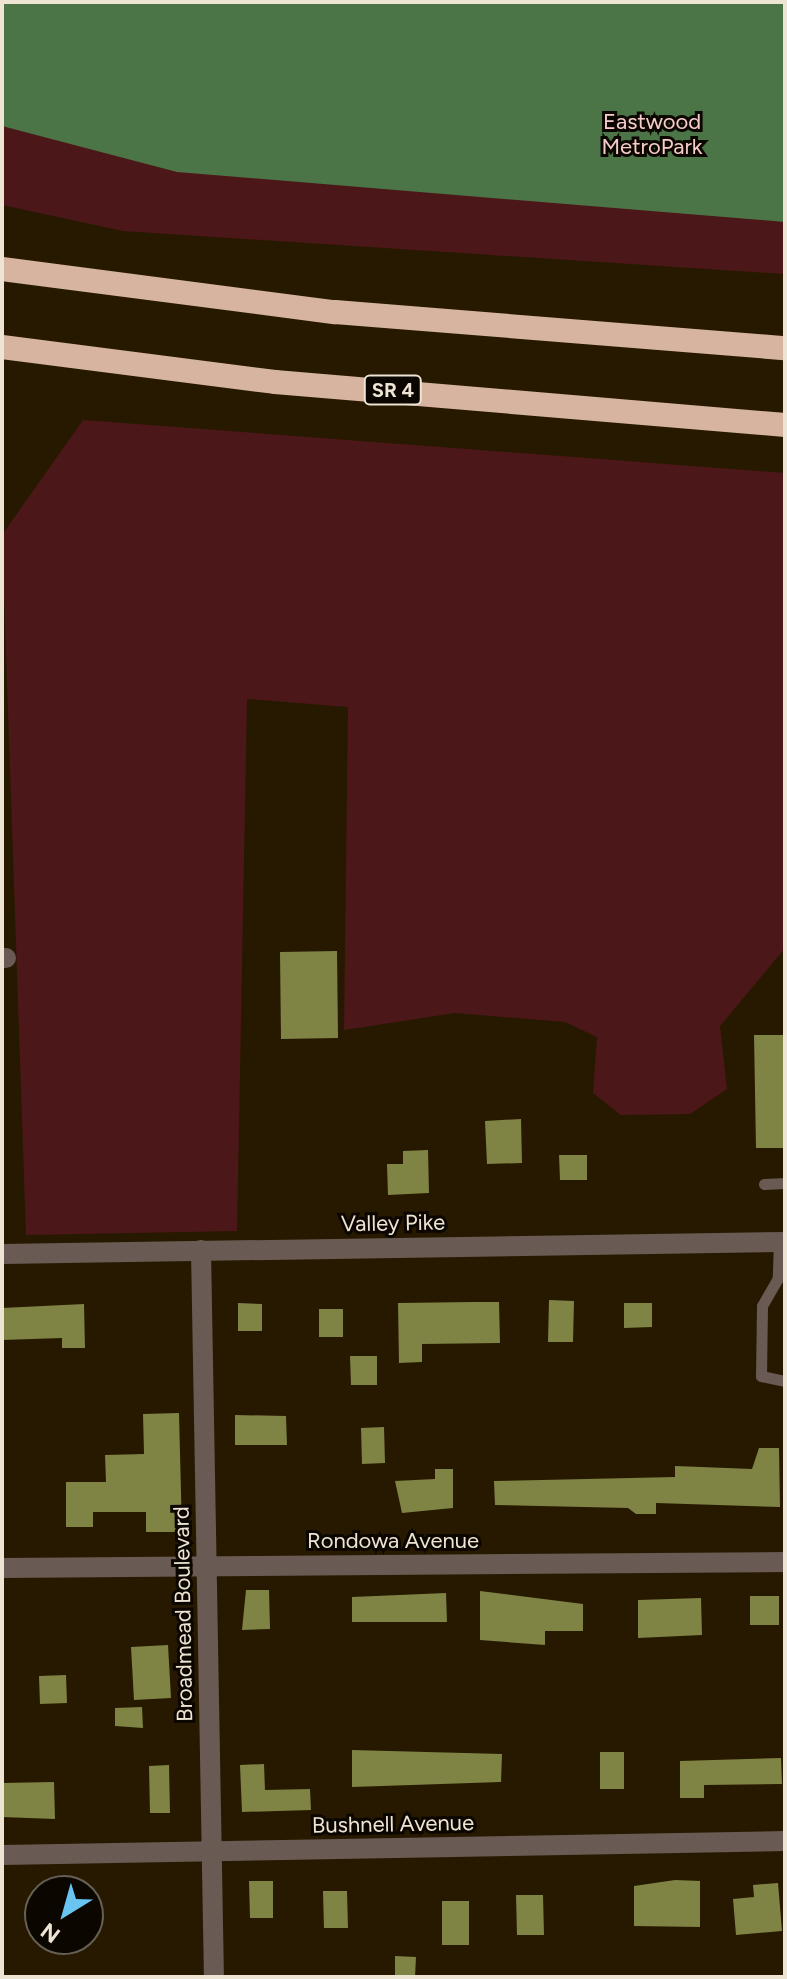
<!DOCTYPE html>
<html>
<head>
<meta charset="utf-8">
<style>
  body { margin:0 }
  #map { position:relative; width:787px; height:1979px; overflow:hidden; background:#271900; font-family:Figtree,sans-serif }
  div>[style] { position:absolute }
  [style*='--x'] { left:calc(var(--x)*1px); top:calc(var(--y)*1px); width:calc(var(--w)*1px); rotate:calc(var(--a)*1deg) }
  .green>* { inset:0; background:#4c1718 }
  .water>* { inset:0; background:#4b7547 }
  .building>* { inset:0; background:#7f8344 }
  .service>* { height:11px; margin:-5.5px; padding:0 5.5px; transform-origin:5.5px; border-radius:5.5px; background:#695b53 }
  .minor>* { height:20px; margin:-10px; padding:0 10px; transform-origin:10px; border-radius:10px; background:#695b53 }
  .tertiary>* { height:20px; margin:-10px; padding:0 10px; transform-origin:10px; border-radius:10px; background:#695b53 }
  .motorway>* { height:24px; margin:-12px; padding:0 12px; transform-origin:12px; border-radius:12px; background:#d7b49f }
  span { translate:-50% -50%; white-space:nowrap; text-align:center; line-height:1.15; -webkit-text-stroke:6px #0b0600; paint-order:stroke }
  .shield-label span { padding:2px 6px; background:#0b0600; border:2px solid; border-radius:6px; -webkit-text-stroke-width:0 }
  .shield-label { font-size:20px; color:#ede4d3; font-weight:700 }
  .park-label { font-size:22px; color:#f6cdca }
  .street-label { font-size:22px; color:#ede4d3 }
  .frame { position:absolute; inset:0; border:4px solid #ede4d3; pointer-events:none }
  .north { position:absolute; left:24px; top:1875px; width:80px; height:80px; box-sizing:border-box; background:#0b0600; border:2px solid #655f54; border-radius:50%; rotate:217deg; font-size:22px; font-weight:700; line-height:32px; text-align:center; color:#ede4d3 }
  .north::after { content:''; display:block; margin:auto; width:28px; height:36px; background:#69c4f1; clip-path:polygon(50% 0,100% 100%,50% 72%,0 100%) }
</style>
</head>
<body>
<div id="map">
  <div class="green">
    <i style="clip-path:polygon(2px 2px,785px 2px,785px 274px,123px 231px,2px 205px)"></i>
    <i style="clip-path:polygon(83px 420px,785px 473px,785px 948px,720px 1026px,727px 1089px,690px 1114px,621px 1115px,593px 1093px,597px 1037px,565px 1022px,455px 1013px,344px 1030px,348px 707px,247px 699px,237px 1231px,26px 1235px,2px 535px)"></i>
  </div>
  <div class="water">
    <i style="clip-path:polygon(2px 2px,785px 2px,785px 222px,177px 172px,2px 126px)"></i>
  </div>
  <div class="building">
    <i style="clip-path:polygon(337px 951px,338px 1038px,281px 1039px,280px 952px)"></i>
    <i style="clip-path:polygon(754px 1035px,785px 1035px,785px 1148px,756px 1148px)"></i>
    <i style="clip-path:polygon(521px 1119px,522px 1163px,487px 1164px,485px 1121px)"></i>
    <i style="clip-path:polygon(428px 1150px,429px 1193px,388px 1195px,387px 1164px,403px 1164px,403px 1151px)"></i>
    <i style="clip-path:polygon(559px 1155px,587px 1155px,587px 1180px,560px 1180px)"></i>
    <i style="clip-path:polygon(549px 1300px,574px 1301px,573px 1342px,548px 1342px)"></i>
    <i style="clip-path:polygon(474px 1302px,499px 1302px,500px 1343px,422px 1344px,422px 1362px,399px 1363px,398px 1303px)"></i>
    <i style="clip-path:polygon(238px 1303px,262px 1304px,262px 1331px,238px 1331px)"></i>
    <i style="clip-path:polygon(624px 1303px,652px 1303px,652px 1327px,624px 1328px)"></i>
    <i style="clip-path:polygon(84px 1304px,85px 1348px,62px 1348px,62px 1338px,2px 1340px,2px 1308px)"></i>
    <i style="clip-path:polygon(319px 1309px,343px 1309px,343px 1337px,319px 1337px)"></i>
    <i style="clip-path:polygon(350px 1356px,377px 1356px,377px 1385px,351px 1385px)"></i>
    <i style="clip-path:polygon(179px 1413px,182px 1532px,146px 1532px,146px 1512px,93px 1512px,93px 1527px,66px 1527px,66px 1482px,106px 1482px,105px 1455px,144px 1454px,143px 1414px)"></i>
    <i style="clip-path:polygon(235px 1415px,286px 1416px,287px 1445px,235px 1445px)"></i>
    <i style="clip-path:polygon(384px 1427px,385px 1463px,362px 1464px,361px 1428px)"></i>
    <i style="clip-path:polygon(759px 1448px,779px 1448px,780px 1507px,656px 1503px,656px 1514px,636px 1514px,628px 1508px,495px 1505px,494px 1481px,675px 1477px,675px 1466px,752px 1469px)"></i>
    <i style="clip-path:polygon(435px 1469px,453px 1469px,453px 1508px,402px 1513px,395px 1481px,435px 1479px)"></i>
    <i style="clip-path:polygon(246px 1590px,269px 1590px,270px 1629px,242px 1630px)"></i>
    <i style="clip-path:polygon(480px 1591px,583px 1604px,583px 1631px,545px 1631px,545px 1645px,480px 1640px)"></i>
    <i style="clip-path:polygon(446px 1593px,447px 1622px,352px 1622px,352px 1597px)"></i>
    <i style="clip-path:polygon(750px 1596px,779px 1596px,779px 1625px,750px 1625px)"></i>
    <i style="clip-path:polygon(701px 1598px,702px 1635px,638px 1638px,638px 1600px)"></i>
    <i style="clip-path:polygon(168px 1645px,171px 1698px,134px 1700px,131px 1647px)"></i>
    <i style="clip-path:polygon(66px 1675px,67px 1703px,40px 1704px,39px 1676px)"></i>
    <i style="clip-path:polygon(142px 1707px,143px 1728px,115px 1726px,115px 1708px)"></i>
    <i style="clip-path:polygon(352px 1750px,502px 1754px,501px 1782px,352px 1787px)"></i>
    <i style="clip-path:polygon(600px 1752px,624px 1752px,624px 1789px,600px 1789px)"></i>
    <i style="clip-path:polygon(781px 1758px,782px 1784px,704px 1785px,704px 1798px,680px 1798px,680px 1761px)"></i>
    <i style="clip-path:polygon(264px 1764px,265px 1790px,310px 1789px,311px 1810px,242px 1812px,240px 1765px)"></i>
    <i style="clip-path:polygon(169px 1765px,170px 1813px,150px 1813px,149px 1766px)"></i>
    <i style="clip-path:polygon(54px 1782px,55px 1819px,2px 1817px,2px 1783px)"></i>
    <i style="clip-path:polygon(675px 1880px,700px 1881px,700px 1927px,634px 1926px,634px 1886px)"></i>
    <i style="clip-path:polygon(249px 1881px,273px 1881px,273px 1918px,250px 1918px)"></i>
    <i style="clip-path:polygon(778px 1883px,782px 1931px,736px 1935px,733px 1899px,754px 1897px,753px 1885px)"></i>
    <i style="clip-path:polygon(323px 1891px,347px 1891px,348px 1928px,324px 1928px)"></i>
    <i style="clip-path:polygon(516px 1895px,543px 1895px,544px 1935px,517px 1935px)"></i>
    <i style="clip-path:polygon(442px 1901px,469px 1901px,469px 1945px,442px 1945px)"></i>
    <i style="clip-path:polygon(395px 1956px,416px 1957px,415px 1977px,395px 1977px)"></i>
  </div>
  <div class="service">
    <i style="--x:764;--y:1184;--w:21;--a:-3"></i>
    <i style="--x:779;--y:1242;--w:36;--a:92"></i>
    <i style="--x:778;--y:1278;--w:32;--a:120"></i>
    <i style="--x:762;--y:1306;--w:70;--a:90.8"></i>
    <i style="--x:761;--y:1376;--w:25;--a:12"></i>
  </div>
  <div class="minor">
    <i style="--x:2;--y:958;--w:4;--a:0"></i>
    <i style="--x:201;--y:1250;--w:727;--a:88.98"></i>
    <i style="--x:2;--y:1568;--w:783;--a:-0.44"></i>
    <i style="--x:2;--y:1855;--w:783;--a:-1.02"></i>
  </div>
  <div class="tertiary">
    <i style="--x:2;--y:1254;--w:783;--a:-0.88"></i>
  </div>
  <div class="motorway">
    <i style="--x:2;--y:269;--w:336;--a:7.4"></i>
    <i style="--x:335;--y:312;--w:451;--a:4.6"></i>
    <i style="--x:2;--y:347;--w:275;--a:7.3"></i>
    <i style="--x:275;--y:382;--w:512;--a:4.82"></i>
  </div>
  <div class="shield-label">
    <span style="left:393px;top:390px">SR 4</span>
  </div>
  <div class="park-label">
    <span style="left:652px;top:134px">Eastwood<br>MetroPark</span>
  </div>
  <div class="street-label">
    <span style="left:393px;top:1223px;rotate:-1deg">Valley Pike</span>
    <span style="left:393px;top:1541px">Rondowa Avenue</span>
    <span style="left:183px;top:1614px;rotate:-91deg">Broadmead Boulevard</span>
    <span style="left:393px;top:1824px;rotate:-1deg">Bushnell Avenue</span>
  </div>
  <div class="frame"></div>
  <div class="north">N</div>
</div>
</body>
</html>
